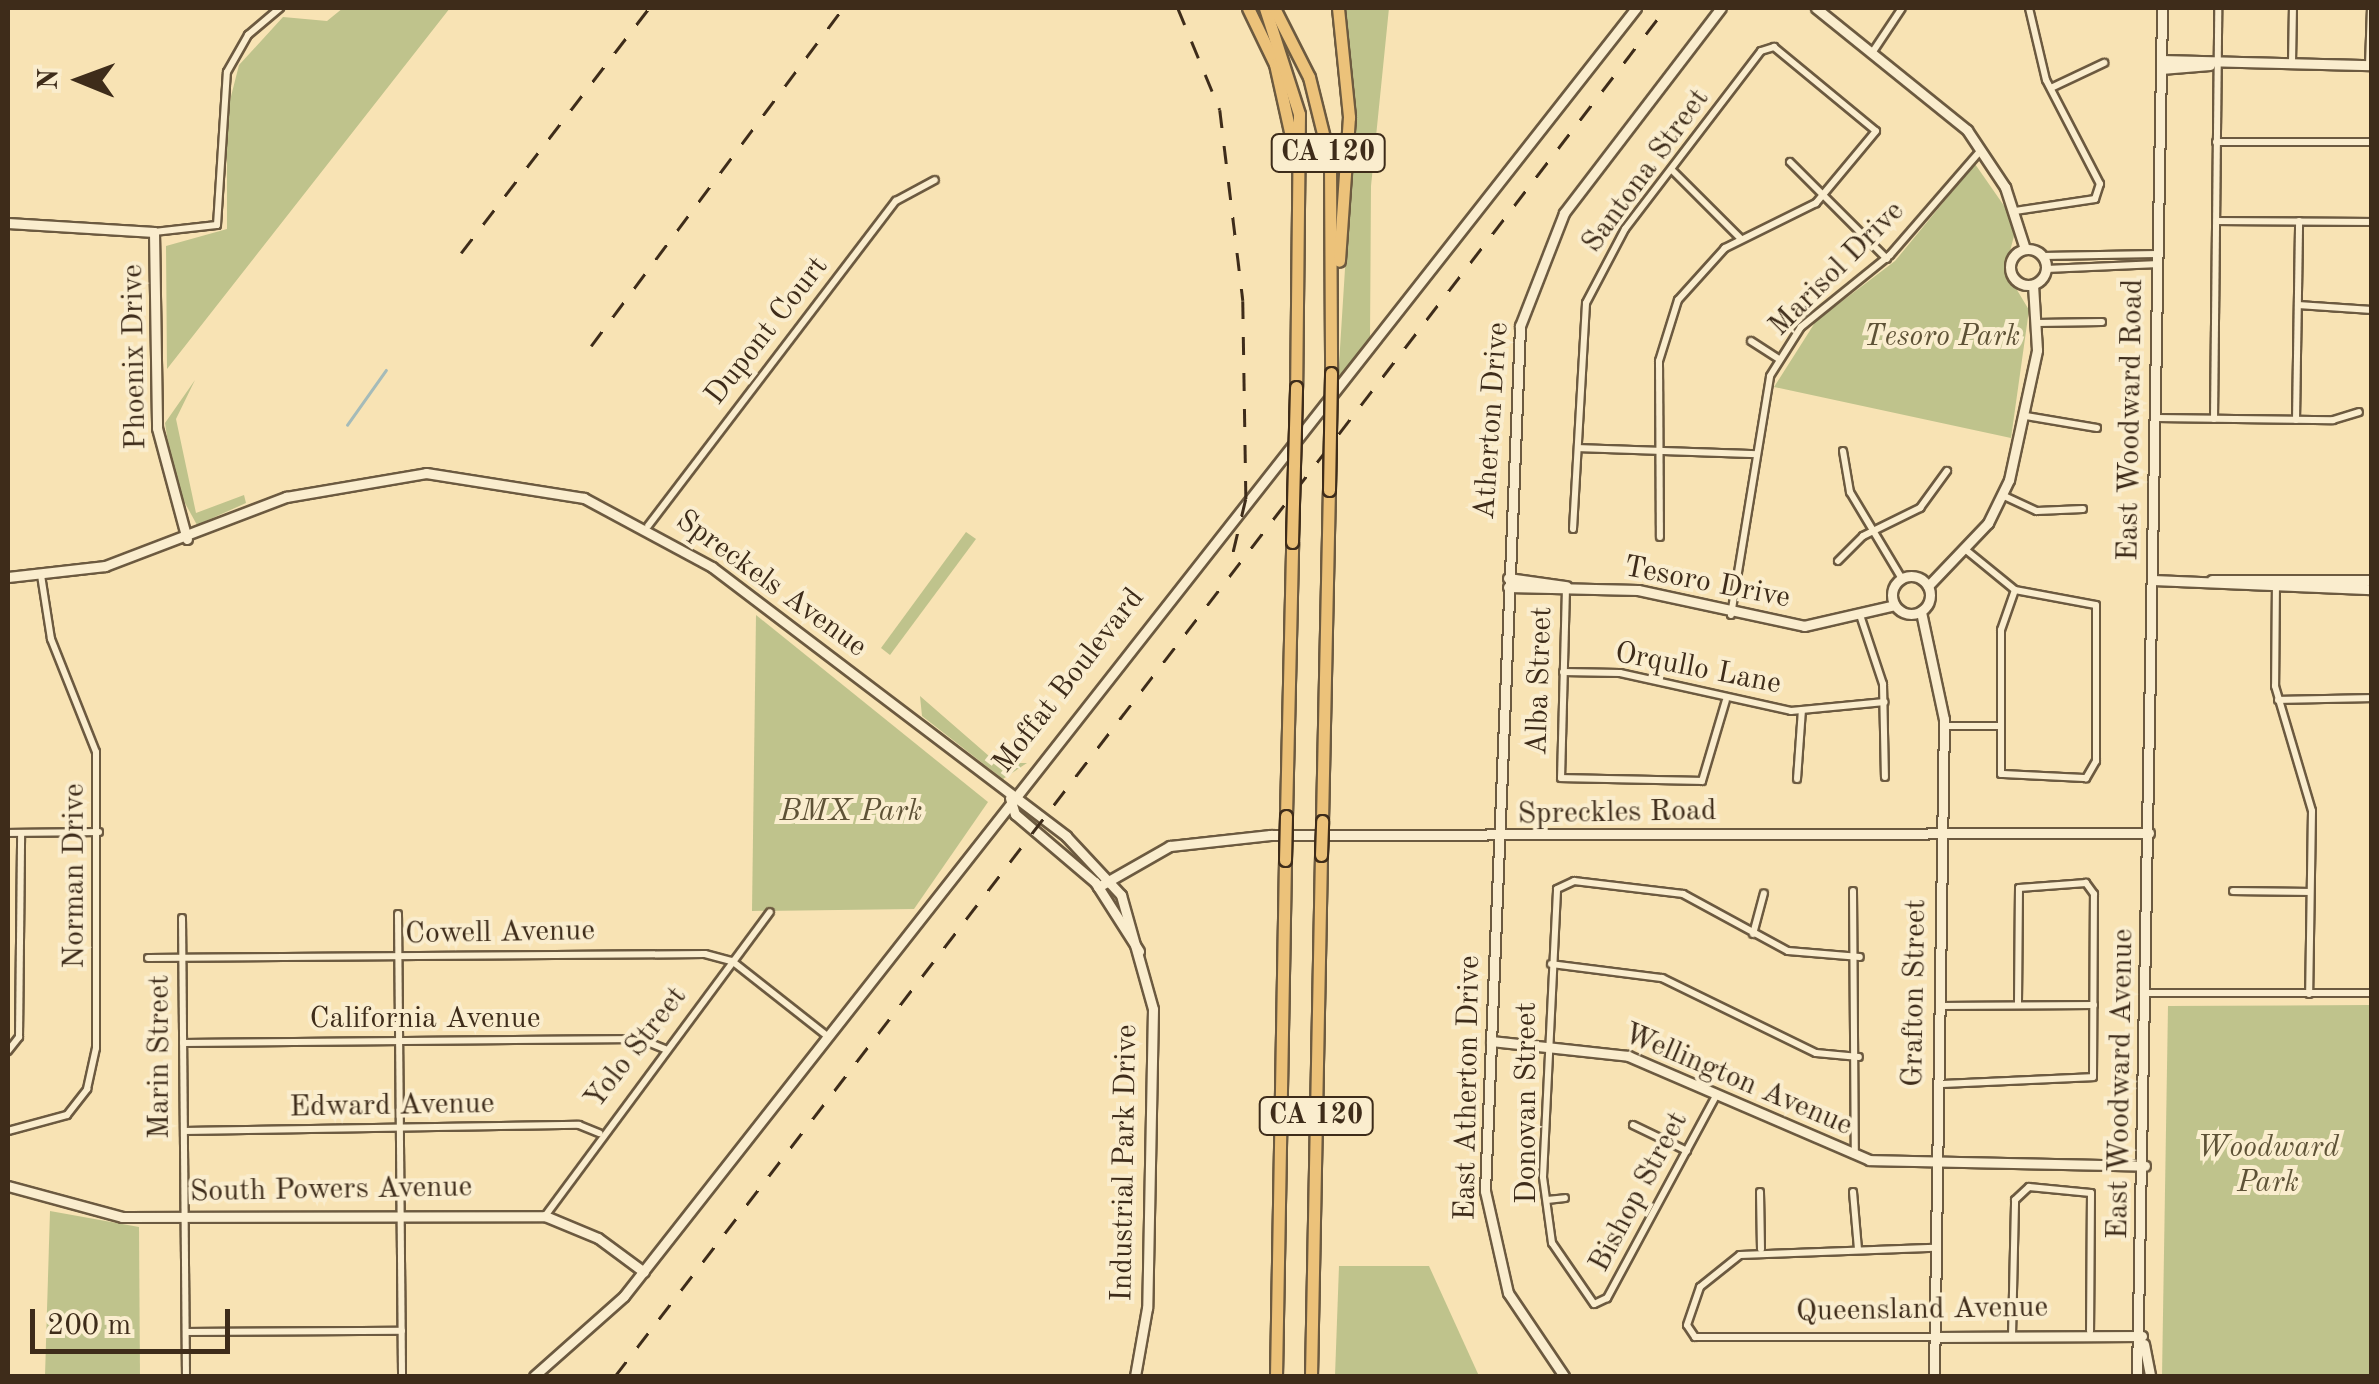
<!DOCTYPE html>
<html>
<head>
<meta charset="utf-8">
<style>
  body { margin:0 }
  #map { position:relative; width:2379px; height:1384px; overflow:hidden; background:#f8e3b4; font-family:"Old Standard TT",serif }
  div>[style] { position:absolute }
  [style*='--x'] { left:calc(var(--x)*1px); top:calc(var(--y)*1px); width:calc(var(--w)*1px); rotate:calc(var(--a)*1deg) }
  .green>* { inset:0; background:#bfc38c }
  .stream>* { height:2.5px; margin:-1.25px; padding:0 1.25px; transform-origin:1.25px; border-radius:1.25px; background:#a5bbb9 }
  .roads { filter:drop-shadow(2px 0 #6c5a40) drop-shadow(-2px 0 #6c5a40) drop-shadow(0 2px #6c5a40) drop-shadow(0 -2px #6c5a40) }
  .street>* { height:6px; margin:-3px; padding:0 3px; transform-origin:3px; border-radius:3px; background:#faedce }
  .secondary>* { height:9px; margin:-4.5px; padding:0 4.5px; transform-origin:4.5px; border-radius:4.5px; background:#faedce }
  .secondary>.ring { margin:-4.5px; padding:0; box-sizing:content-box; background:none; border:9px solid #faedce; border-radius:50% }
  .highway>* { height:11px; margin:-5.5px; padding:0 5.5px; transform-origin:5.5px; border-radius:5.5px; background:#ecc27a }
  .rail>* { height:2.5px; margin-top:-1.25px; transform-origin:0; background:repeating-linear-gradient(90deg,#3e2c1a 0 18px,transparent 0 36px) }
  .bridges { filter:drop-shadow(2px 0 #3e2c1a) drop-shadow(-2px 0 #3e2c1a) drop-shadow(0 2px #3e2c1a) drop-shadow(0 -2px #3e2c1a) }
  .highway-bridge>* { height:11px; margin:-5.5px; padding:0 5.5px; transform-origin:5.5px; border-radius:5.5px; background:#ecc27a }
  span { translate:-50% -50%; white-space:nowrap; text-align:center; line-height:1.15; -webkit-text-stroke:8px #faedce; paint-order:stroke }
  .shield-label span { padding:2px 8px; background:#faedce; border:2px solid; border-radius:8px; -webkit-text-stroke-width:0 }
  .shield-label { font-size:28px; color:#3e2c1a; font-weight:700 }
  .street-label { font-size:30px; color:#3e2c1a }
  .park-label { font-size:30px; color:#5e5236; font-style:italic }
  .frame { position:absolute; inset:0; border:10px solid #3e2c1a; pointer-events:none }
  .north { position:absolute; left:30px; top:30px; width:100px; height:100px; -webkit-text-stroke:8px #faedce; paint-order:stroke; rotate:271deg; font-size:28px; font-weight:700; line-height:40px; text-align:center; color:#3e2c1a }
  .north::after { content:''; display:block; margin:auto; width:35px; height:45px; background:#3e2c1a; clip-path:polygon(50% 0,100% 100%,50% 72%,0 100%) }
  .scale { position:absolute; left:30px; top:1309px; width:200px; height:45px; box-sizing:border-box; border:5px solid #3e2c1a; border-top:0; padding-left:12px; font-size:30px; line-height:35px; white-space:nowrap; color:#3e2c1a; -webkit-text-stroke:8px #faedce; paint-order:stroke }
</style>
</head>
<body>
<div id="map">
  <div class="green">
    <i style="clip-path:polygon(343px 8px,450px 8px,167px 369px,166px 246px,227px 229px,227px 112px,239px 65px,283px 17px,327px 21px)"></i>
    <i style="clip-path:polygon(1344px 8px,1389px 8px,1371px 186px,1370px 340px,1338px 380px,1353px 142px)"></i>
    <i style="clip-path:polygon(1975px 164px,2007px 210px,2014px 236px,2005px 270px,2029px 310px,2011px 438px,1774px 387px,1816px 321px,1895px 261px)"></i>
    <i style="clip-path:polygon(195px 380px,176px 419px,196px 513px,244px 495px,246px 503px,197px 525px,174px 483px,165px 423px)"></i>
    <i style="clip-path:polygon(966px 532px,976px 539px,890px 655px,881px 648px)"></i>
    <i style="clip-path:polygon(756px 615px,988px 802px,914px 909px,752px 911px)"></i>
    <i style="clip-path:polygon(920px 696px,997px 763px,1027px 763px,1003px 779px,922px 716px)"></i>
    <i style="clip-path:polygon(2371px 1005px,2371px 1376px,2162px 1376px,2168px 1006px)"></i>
    <i style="clip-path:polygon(50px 1211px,139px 1227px,140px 1376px,45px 1376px)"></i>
    <i style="clip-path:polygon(1339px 1266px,1429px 1266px,1479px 1376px,1335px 1376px)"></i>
  </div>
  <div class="stream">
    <i style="--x:347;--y:425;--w:67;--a:-54.7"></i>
  </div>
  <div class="roads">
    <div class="street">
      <i style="--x:1874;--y:50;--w:50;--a:-56.3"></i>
      <i style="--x:2292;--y:63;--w:55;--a:-89"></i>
      <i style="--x:2369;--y:65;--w:57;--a:-88"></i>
      <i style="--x:2051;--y:88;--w:59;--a:-25.3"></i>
      <i style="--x:2216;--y:142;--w:156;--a:0"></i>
      <i style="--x:1790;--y:162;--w:137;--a:45"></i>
      <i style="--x:1673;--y:171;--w:95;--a:45"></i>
      <i style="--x:2015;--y:211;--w:81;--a:-8.5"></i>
      <i style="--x:2095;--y:199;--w:16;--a:-72"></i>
      <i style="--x:2100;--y:184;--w:117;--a:-117.4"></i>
      <i style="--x:2046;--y:80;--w:74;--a:-103.3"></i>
      <i style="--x:2217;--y:221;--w:155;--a:0.4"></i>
      <i style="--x:154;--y:232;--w:63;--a:-6.3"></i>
      <i style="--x:217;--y:225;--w:153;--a:-86.3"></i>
      <i style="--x:227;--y:72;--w:43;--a:-60.4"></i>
      <i style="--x:248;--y:35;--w:42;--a:-40.2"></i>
      <i style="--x:2043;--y:256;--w:114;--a:-1"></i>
      <i style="--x:2046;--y:269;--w:113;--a:-2.5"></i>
      <i style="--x:2298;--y:305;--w:74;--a:3.9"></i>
      <i style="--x:2037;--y:323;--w:65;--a:-0.9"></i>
      <i style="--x:1751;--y:341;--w:33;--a:33"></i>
      <i style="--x:2026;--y:416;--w:72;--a:9.6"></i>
      <i style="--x:2157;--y:418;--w:176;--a:0.7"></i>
      <i style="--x:2333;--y:420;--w:27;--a:-17"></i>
      <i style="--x:2214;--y:419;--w:411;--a:-89.4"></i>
      <i style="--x:2296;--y:420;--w:199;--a:-89.1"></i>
      <i style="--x:1579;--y:448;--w:176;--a:2"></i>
      <i style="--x:1843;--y:451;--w:42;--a:80.3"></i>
      <i style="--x:1850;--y:492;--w:101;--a:59.1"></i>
      <i style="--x:2002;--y:495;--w:38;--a:25"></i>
      <i style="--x:2037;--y:511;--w:46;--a:-2.5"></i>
      <i style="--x:648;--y:526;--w:409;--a:-52.7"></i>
      <i style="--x:896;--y:201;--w:44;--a:-28.3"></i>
      <i style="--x:1573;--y:529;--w:226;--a:-86.7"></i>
      <i style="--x:1586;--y:303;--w:84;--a:-62.2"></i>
      <i style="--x:1625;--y:229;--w:224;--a:-52.6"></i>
      <i style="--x:1761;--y:51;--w:14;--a:-17"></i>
      <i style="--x:1774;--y:47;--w:132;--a:39.5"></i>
      <i style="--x:1876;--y:131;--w:94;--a:129.8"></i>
      <i style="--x:1816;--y:203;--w:102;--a:153.7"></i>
      <i style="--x:1725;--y:248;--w:70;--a:132.1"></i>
      <i style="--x:1678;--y:300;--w:64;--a:107.3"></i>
      <i style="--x:1659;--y:361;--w:176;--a:89.7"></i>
      <i style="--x:1966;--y:550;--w:63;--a:39.2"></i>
      <i style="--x:2015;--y:590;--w:82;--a:10.5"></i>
      <i style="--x:2096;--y:605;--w:156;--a:90"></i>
      <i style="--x:2096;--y:761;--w:20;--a:120"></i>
      <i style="--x:2086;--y:778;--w:85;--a:-177.3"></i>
      <i style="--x:2001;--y:774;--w:144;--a:-90"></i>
      <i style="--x:2001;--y:630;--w:42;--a:-70.7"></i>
      <i style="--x:1838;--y:561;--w:35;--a:-45"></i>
      <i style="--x:1863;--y:536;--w:64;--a:-26.2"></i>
      <i style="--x:1920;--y:508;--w:46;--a:-53.9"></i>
      <i style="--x:2276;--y:581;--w:105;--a:90.5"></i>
      <i style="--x:2275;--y:686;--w:130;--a:73.5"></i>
      <i style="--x:2312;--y:811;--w:183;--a:90.9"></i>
      <i style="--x:1566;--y:588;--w:190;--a:91.5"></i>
      <i style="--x:1561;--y:778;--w:141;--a:1.2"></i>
      <i style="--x:1702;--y:781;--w:84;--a:-73.5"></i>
      <i style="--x:1731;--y:615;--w:242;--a:-80.7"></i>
      <i style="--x:1770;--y:376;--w:58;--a:-57.7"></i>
      <i style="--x:1801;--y:327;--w:114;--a:-39"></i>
      <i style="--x:1890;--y:255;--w:139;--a:-49.1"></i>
      <i style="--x:1861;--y:618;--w:70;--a:71.6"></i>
      <i style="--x:1883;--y:684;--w:93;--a:88.8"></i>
      <i style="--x:1563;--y:672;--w:57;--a:1"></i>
      <i style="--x:1620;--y:673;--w:175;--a:12.5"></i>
      <i style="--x:1791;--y:711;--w:94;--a:-5.5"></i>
      <i style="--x:2278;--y:700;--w:94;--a:-1.2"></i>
      <i style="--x:1943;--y:726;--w:57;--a:0"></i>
      <i style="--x:1797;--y:779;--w:69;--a:-85.9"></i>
      <i style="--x:8;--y:833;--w:91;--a:-0.6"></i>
      <i style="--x:1853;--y:891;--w:264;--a:89.6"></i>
      <i style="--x:2233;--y:891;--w:77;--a:0.7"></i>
      <i style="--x:398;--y:914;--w:462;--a:89.5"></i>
      <i style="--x:182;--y:918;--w:458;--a:89.5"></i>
      <i style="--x:1753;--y:934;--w:42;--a:-75"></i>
      <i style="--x:148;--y:958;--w:557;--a:-0.41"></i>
      <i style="--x:705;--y:954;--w:28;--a:15"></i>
      <i style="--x:732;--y:961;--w:120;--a:38.2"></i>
      <i style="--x:1551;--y:964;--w:112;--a:7.2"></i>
      <i style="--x:1662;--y:978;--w:171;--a:26"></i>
      <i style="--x:1816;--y:1053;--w:43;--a:5.3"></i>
      <i style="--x:2145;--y:993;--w:227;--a:0"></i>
      <i style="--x:1940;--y:1006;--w:154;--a:-0.4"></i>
      <i style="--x:183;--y:1043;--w:457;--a:-0.5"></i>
      <i style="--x:640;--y:1039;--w:27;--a:22"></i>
      <i style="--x:8;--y:1051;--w:18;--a:-52"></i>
      <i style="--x:19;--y:1037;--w:204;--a:-89.4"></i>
      <i style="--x:1940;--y:1084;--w:153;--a:-2.6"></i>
      <i style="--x:2093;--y:1077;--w:183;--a:-89.7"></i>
      <i style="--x:2094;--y:894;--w:14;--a:-126"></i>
      <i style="--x:2086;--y:883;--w:67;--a:175.7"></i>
      <i style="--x:2019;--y:888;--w:117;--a:90.5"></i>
      <i style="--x:1717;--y:1094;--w:232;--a:118.3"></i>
      <i style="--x:1607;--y:1298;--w:14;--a:155"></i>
      <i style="--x:1594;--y:1304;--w:74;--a:-124.5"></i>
      <i style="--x:1552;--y:1243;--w:67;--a:-97.8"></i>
      <i style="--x:1543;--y:1177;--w:288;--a:-87.2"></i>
      <i style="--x:1557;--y:889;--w:19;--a:-25"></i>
      <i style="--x:1574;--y:881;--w:110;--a:6.8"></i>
      <i style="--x:1683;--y:894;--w:119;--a:28.5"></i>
      <i style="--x:1788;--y:951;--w:72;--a:4.8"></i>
      <i style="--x:1633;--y:1125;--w:60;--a:25.7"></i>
      <i style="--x:8;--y:1131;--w:61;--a:-15.2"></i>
      <i style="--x:67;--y:1115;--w:33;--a:-52"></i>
      <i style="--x:87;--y:1089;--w:42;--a:-77.6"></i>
      <i style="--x:96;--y:1048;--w:296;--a:-90"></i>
      <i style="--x:96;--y:752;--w:122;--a:-111.7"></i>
      <i style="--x:51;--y:639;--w:65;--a:-98.9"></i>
      <i style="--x:184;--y:1131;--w:395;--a:-0.9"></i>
      <i style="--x:579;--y:1125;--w:22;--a:22"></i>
      <i style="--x:1760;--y:1192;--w:57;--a:89"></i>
      <i style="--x:1853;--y:1192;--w:57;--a:85"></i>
      <i style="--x:1547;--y:1200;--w:18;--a:-6"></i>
      <i style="--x:545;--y:1216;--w:378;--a:-53.5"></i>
      <i style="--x:186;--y:1332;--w:216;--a:-0.3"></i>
      <i style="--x:2012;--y:1336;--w:136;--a:-88.7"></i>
      <i style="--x:2015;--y:1200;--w:19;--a:-43"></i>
      <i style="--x:2029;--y:1187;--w:62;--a:5.5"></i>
      <i style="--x:2091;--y:1193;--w:138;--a:90.4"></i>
      <i style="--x:1934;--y:1337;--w:239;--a:180"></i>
      <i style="--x:1695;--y:1337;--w:14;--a:-124"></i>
      <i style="--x:1687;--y:1325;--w:40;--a:-71.1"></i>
      <i style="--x:1700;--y:1287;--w:51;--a:-38.7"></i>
      <i style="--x:1740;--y:1255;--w:195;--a:-2.1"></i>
    </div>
    <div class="secondary">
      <i style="--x:1816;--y:8;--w:194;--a:38.9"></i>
      <i style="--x:1967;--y:130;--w:69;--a:56.3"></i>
      <i style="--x:2005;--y:187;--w:65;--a:72.1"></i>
      <i style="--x:2161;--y:60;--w:211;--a:1.4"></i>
      <i style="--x:2161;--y:69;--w:49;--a:-4.7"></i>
      <i style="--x:8;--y:223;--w:146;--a:3.5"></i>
      <i style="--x:154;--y:232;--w:196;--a:89.1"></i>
      <i style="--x:157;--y:428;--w:115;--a:74.9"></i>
      <i class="ring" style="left:2010px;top:249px;width:27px;height:27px"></i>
      <i class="ring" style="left:1892px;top:576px;width:29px;height:29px"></i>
      <i style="--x:8;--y:577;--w:98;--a:-6.5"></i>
      <i style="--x:105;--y:566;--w:194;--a:-20.9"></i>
      <i style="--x:286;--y:497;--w:142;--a:-9.7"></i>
      <i style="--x:426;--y:473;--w:160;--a:9"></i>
      <i style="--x:584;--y:498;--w:145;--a:28.3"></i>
      <i style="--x:712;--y:567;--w:445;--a:37.2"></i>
      <i style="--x:1066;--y:836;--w:81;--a:47"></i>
      <i style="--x:1121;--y:895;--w:118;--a:74.3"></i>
      <i style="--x:1153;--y:1009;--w:299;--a:91.1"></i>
      <i style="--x:1147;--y:1308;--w:69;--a:100"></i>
      <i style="--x:1508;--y:578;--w:59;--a:7.9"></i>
      <i style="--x:2153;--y:580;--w:219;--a:2.4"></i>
      <i style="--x:2212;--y:580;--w:160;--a:0"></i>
      <i style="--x:1928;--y:586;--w:87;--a:-46.4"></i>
      <i style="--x:1988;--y:523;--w:48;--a:-64"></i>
      <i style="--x:2009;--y:480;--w:133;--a:-77.8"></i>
      <i style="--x:2037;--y:350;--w:65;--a:-93.5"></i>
      <i style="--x:1508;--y:587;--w:130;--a:1.3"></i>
      <i style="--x:1638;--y:590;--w:170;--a:12.2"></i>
      <i style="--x:1804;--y:626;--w:93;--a:-13"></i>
      <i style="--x:1921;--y:612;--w:109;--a:77.9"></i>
      <i style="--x:1944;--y:719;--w:657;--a:90.87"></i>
      <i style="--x:1010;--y:798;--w:17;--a:73"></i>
      <i style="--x:1015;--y:814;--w:105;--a:40.4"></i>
      <i style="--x:1095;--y:882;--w:82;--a:57.5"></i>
      <i style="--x:1098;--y:887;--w:83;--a:-29.7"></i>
      <i style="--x:1170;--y:846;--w:101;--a:-6.3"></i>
      <i style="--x:1270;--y:835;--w:879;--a:-0.13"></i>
      <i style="--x:1491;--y:1041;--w:138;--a:6.2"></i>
      <i style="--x:1628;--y:1056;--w:262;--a:23.3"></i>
      <i style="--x:1869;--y:1160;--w:276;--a:1.2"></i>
      <i style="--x:8;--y:1186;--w:118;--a:15.2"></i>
      <i style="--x:122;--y:1217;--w:423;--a:-0.1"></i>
      <i style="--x:545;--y:1216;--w:57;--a:22.5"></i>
      <i style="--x:598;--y:1238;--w:57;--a:36.5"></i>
      <i style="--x:1935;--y:1337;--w:207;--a:-0.3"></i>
      <i style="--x:2144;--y:1344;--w:33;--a:79"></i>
      <i style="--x:534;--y:1376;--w:120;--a:-41.6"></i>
      <i style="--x:624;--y:1296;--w:1638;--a:-51.84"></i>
      <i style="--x:1564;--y:1376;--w:100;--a:-124"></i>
      <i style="--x:1508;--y:1293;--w:105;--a:-102.7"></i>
      <i style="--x:1485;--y:1191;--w:866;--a:-87.68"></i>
      <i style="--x:1520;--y:326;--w:121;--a:-68.7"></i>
      <i style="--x:1564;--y:213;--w:258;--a:-52.6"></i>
      <i style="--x:2137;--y:1376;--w:1368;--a:-88.95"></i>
    </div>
    <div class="highway">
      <i style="--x:1248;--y:8;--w:62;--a:64.3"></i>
      <i style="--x:1275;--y:64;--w:88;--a:77.5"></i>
      <i style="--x:1265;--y:8;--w:111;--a:72.2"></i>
      <i style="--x:1299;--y:114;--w:273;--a:90.6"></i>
      <i style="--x:1274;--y:8;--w:77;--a:63.1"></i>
      <i style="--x:1309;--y:77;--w:88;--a:76.1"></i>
      <i style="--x:1330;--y:162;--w:211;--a:89.7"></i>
      <i style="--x:1338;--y:8;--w:110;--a:84.2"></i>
      <i style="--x:1349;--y:117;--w:144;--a:94"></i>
      <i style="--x:1286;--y:816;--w:274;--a:-88.7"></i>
      <i style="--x:1322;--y:821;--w:331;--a:-88.8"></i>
      <i style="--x:1276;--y:1376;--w:516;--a:-89"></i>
      <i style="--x:1311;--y:1376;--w:521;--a:-88.9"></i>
    </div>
  </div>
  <div class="rail">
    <i style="--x:1178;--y:8;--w:110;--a:67.6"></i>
    <i style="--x:1220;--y:110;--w:192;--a:83.1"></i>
    <i style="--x:1243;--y:301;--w:198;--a:89.1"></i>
    <i style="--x:1246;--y:499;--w:65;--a:103.4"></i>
    <i style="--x:461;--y:253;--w:309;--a:-52.5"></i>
    <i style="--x:591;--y:346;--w:422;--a:-53.3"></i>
    <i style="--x:615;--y:1376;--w:1725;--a:-52.47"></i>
  </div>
  <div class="bridges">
    <div class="highway-bridge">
      <i style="--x:1329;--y:490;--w:117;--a:-89"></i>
      <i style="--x:1292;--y:542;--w:155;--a:-88.5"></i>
      <i style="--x:1321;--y:855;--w:34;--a:-88"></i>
      <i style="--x:1285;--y:860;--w:44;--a:-88.7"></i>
    </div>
  </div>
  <div class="shield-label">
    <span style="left:1328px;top:153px">CA 120</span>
    <span style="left:1316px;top:1116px">CA 120</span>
  </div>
  <div class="street-label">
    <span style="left:1646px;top:171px;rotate:-54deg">Santona Street</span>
    <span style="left:1837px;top:269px;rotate:-45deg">Marisol Drive</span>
    <span style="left:767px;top:331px;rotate:-52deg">Dupont Court</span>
    <span style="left:135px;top:357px;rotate:-91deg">Phoenix Drive</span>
    <span style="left:2131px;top:420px;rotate:-89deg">East Woodward Road</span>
    <span style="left:1492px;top:421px;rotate:-86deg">Atherton Drive</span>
    <span style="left:1707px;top:583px;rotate:11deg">Tesoro Drive</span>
    <span style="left:771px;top:584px;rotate:36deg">Spreckels Avenue</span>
    <span style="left:1698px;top:669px;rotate:11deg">Orqullo Lane</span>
    <span style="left:1069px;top:681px;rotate:-52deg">Moffat Boulevard</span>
    <span style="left:1540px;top:681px;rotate:-88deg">Alba Street</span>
    <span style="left:1617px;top:813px;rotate:-1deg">Spreckles Road</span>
    <span style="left:75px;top:876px;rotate:-90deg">Norman Drive</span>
    <span style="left:500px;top:933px;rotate:-1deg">Cowell Avenue</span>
    <span style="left:1915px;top:993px;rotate:-89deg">Grafton Street</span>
    <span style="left:425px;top:1019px">California Avenue</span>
    <span style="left:636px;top:1048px;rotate:-52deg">Yolo Street</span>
    <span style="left:160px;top:1057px;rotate:-90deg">Marin Street</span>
    <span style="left:1738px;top:1080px;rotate:23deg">Wellington Avenue</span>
    <span style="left:2121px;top:1084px;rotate:-89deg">East Woodward Avenue</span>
    <span style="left:1468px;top:1088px;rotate:-89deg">East Atherton Drive</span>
    <span style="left:1527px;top:1103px;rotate:-90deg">Donovan Street</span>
    <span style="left:392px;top:1106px;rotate:-1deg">Edward Avenue</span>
    <span style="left:1125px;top:1163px;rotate:-89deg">Industrial Park Drive</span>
    <span style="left:331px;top:1190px;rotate:-1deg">South Powers Avenue</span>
    <span style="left:1639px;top:1192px;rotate:-62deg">Bishop Street</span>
    <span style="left:1922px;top:1310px;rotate:-1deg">Queensland Avenue</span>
  </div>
  <div class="park-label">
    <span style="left:1942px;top:337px">Tesoro Park</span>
    <span style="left:851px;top:812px">BMX Park</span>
    <span style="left:2268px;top:1165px">Woodward<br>Park</span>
  </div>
  <div class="frame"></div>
  <div class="north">N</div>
  <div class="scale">200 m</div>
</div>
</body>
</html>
